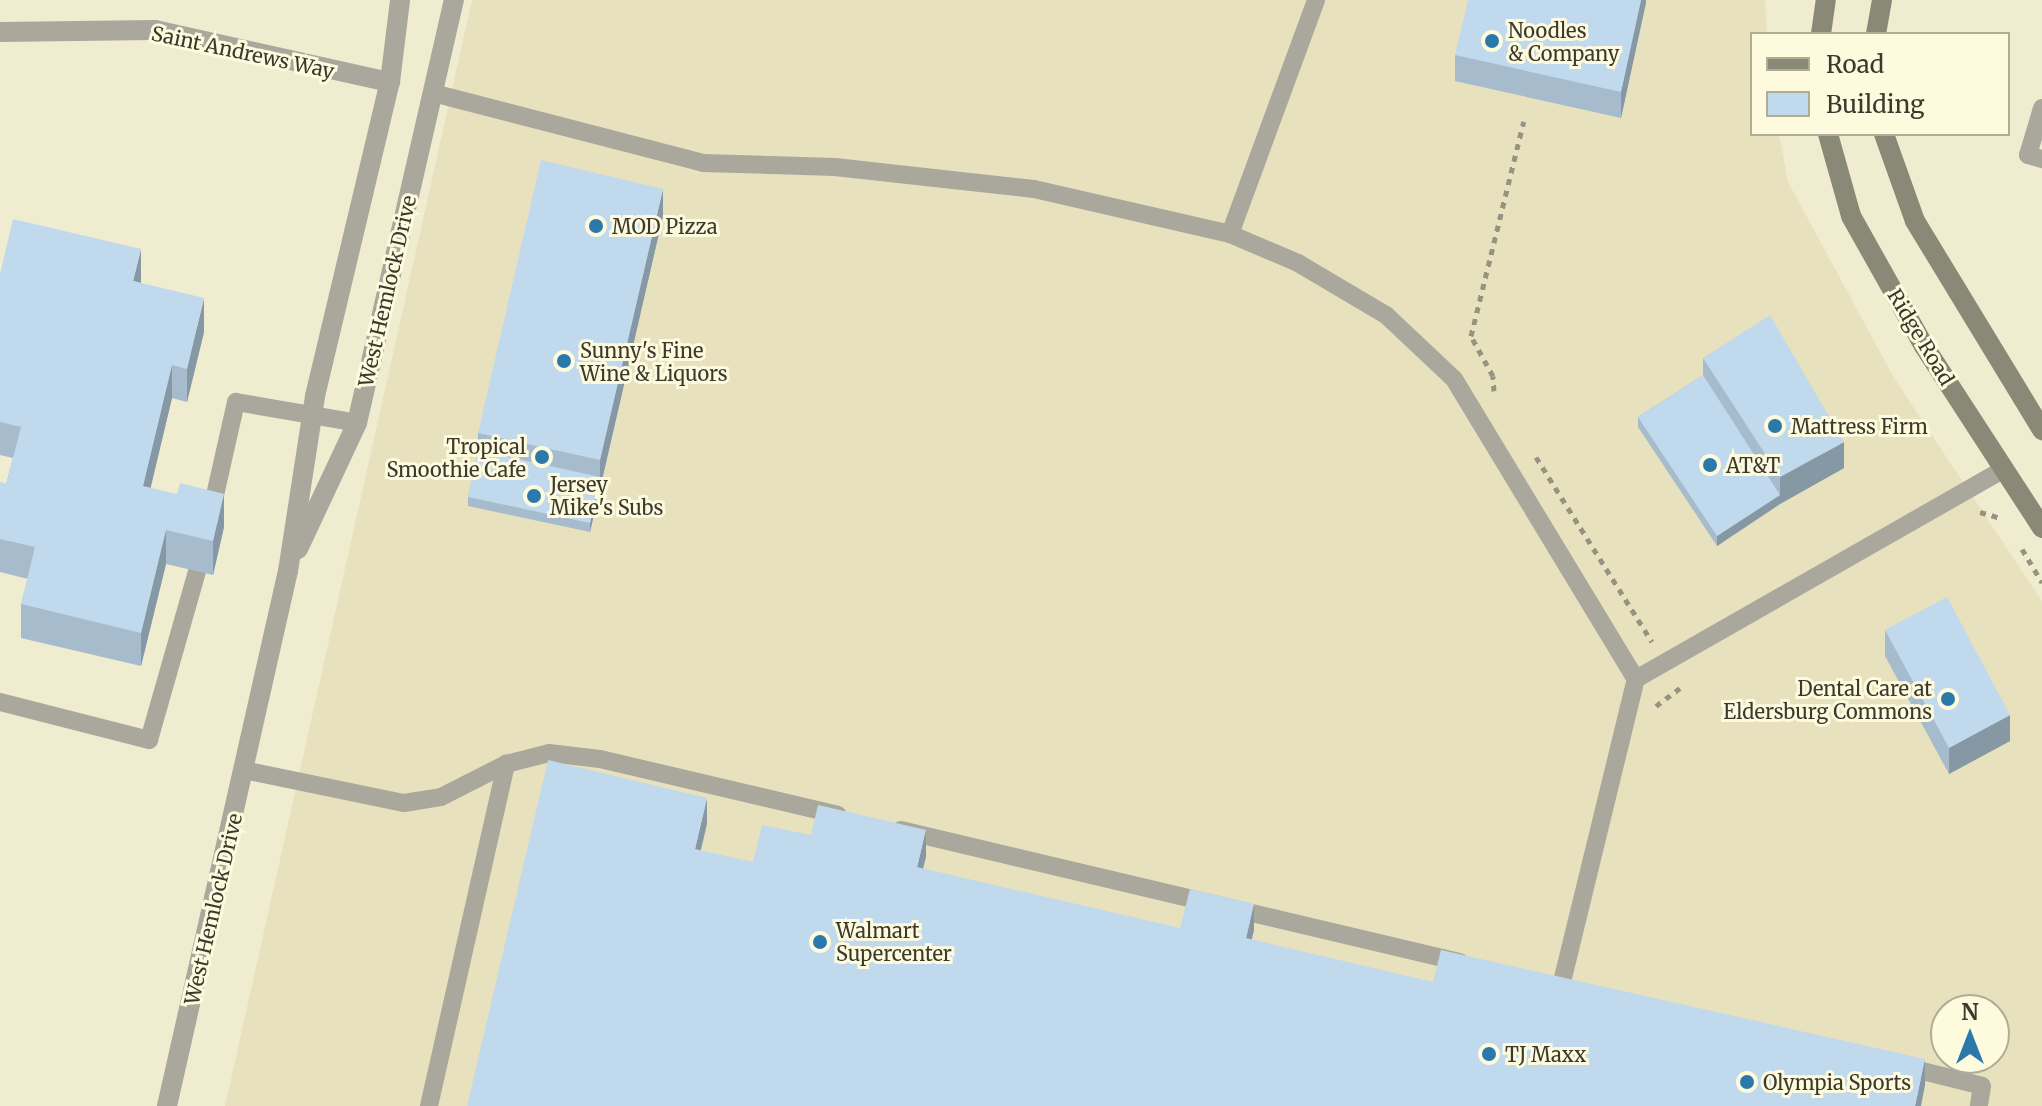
<!DOCTYPE html>
<html>
<head>
<meta charset="utf-8">
<style>
  body { margin:0 }
  #map { position:relative; width:2042px; height:1106px; overflow:hidden; background:#f0ecd0; font-family:Merriweather,serif }
  div>[style] { position:absolute }
  [style*='--x'] { left:calc(var(--x)*1px); top:calc(var(--y)*1px); width:calc(var(--w)*1px); rotate:calc(var(--a)*1deg) }
  .built>* { inset:0; background:#e7e1be }
  .path>* { height:5px; margin-top:-2.5px; transform-origin:0; background:repeating-linear-gradient(90deg,#969380 0 6px,transparent 0 12px) }
  .lane>* { height:18px; margin:-9px; padding:0 9px; transform-origin:9px; border-radius:9px; background:#aaa89c }
  .street>* { height:20px; margin:-10px; padding:0 10px; transform-origin:10px; border-radius:10px; background:#aaa89c }
  .secondary>* { height:20px; margin:-10px; padding:0 10px; transform-origin:10px; border-radius:10px; background:#8a8876 }
  .wall>* { inset:0; background:#a6bbcb }
  .shaded-wall>* { inset:0; background:#8798a5 }
  .building>* { inset:0; background:#c1d9ec }
  .dots>* { width:22px; height:22px; translate:-50% -50%; box-sizing:border-box; border:4px solid #fefadd; border-radius:50% }
  span { translate:-50% -50%; white-space:nowrap; text-align:center; line-height:1.15; -webkit-text-stroke:6px #fefadd; paint-order:stroke }
  .poi-label { font-size:20px; color:#3b392e }
  .left { translate:0 -50%; text-align:left }
  .right { translate:-100% -50%; text-align:right }
  .street-label { font-size:20px; color:#3b392e }
  .legend { position:absolute; left:1750px; top:32px; width:260px; height:104px; box-sizing:border-box; background:#fefadd; border:2px solid #b0ad97; margin:0; padding:10px 14px; list-style:none; font-size:24px; color:#3b392e }
  .legend li { display:flex; align-items:center; gap:16px; height:40px }
  .legend b { width:40px; border:2px solid #b0ad97 }
  .north { position:absolute; left:1930px; top:994px; width:80px; height:80px; box-sizing:border-box; background:#fefadd; border:2px solid #b0ad97; border-radius:50%; rotate:0deg; font-size:22px; font-weight:700; line-height:32px; text-align:center; color:#3b392e }
  .north::after { content:''; display:block; margin:auto; width:28px; height:36px; background:#2b79ab; clip-path:polygon(50% 0,100% 100%,50% 72%,0 100%) }
</style>
</head>
<body>
<div id="map">
  <div class="built">
    <i style="clip-path:polygon(evenodd,472px 0,1765px 0,1767px 34px,1752px 34px,1752px 134px,1779px 134px,1788px 182px,1894px 378px,2042px 601px,2042px 1106px,225px 1106px,472px 0,1946px 1010px,1994px 1010px,1994px 1058px,1946px 1058px,1946px 1010px)"></i>
  </div>
  <div class="path">
    <i style="--x:1494;--y:391;--w:15;--a:-94"></i>
    <i style="--x:1493;--y:376;--w:46;--a:-118.8"></i>
    <i style="--x:1471;--y:336;--w:221;--a:-76.2"></i>
    <i style="--x:1536;--y:457;--w:218;--a:57.9"></i>
    <i style="--x:1980;--y:512;--w:22;--a:16"></i>
    <i style="--x:2022;--y:549;--w:39;--a:59"></i>
    <i style="--x:1656;--y:706;--w:30;--a:-37"></i>
  </div>
  <div class="lane">
    <i style="--x:433;--y:93;--w:279;--a:14.5"></i>
    <i style="--x:703;--y:163;--w:132;--a:1.7"></i>
    <i style="--x:835;--y:167;--w:200;--a:6.3"></i>
    <i style="--x:1034;--y:189;--w:201;--a:12.9"></i>
    <i style="--x:1230;--y:234;--w:74;--a:23.1"></i>
    <i style="--x:1298;--y:263;--w:102;--a:30.6"></i>
    <i style="--x:1386;--y:315;--w:93;--a:43.3"></i>
    <i style="--x:1454;--y:379;--w:351;--a:58.8"></i>
    <i style="--x:2042;--y:108;--w:49;--a:106.6"></i>
    <i style="--x:2028;--y:155;--w:15;--a:16"></i>
    <i style="--x:1230;--y:234;--w:249;--a:-69.8"></i>
    <i style="--x:211;--y:513;--w:114;--a:-77.3"></i>
    <i style="--x:236;--y:402;--w:123;--a:9.8"></i>
    <i style="--x:0;--y:702;--w:154;--a:14.3"></i>
    <i style="--x:149;--y:740;--w:176;--a:-74.1"></i>
    <i style="--x:244;--y:770;--w:163;--a:11.7"></i>
    <i style="--x:404;--y:803;--w:37;--a:-9"></i>
    <i style="--x:441;--y:797;--w:73;--a:-26.9"></i>
    <i style="--x:506;--y:764;--w:44;--a:-14.3"></i>
    <i style="--x:549;--y:753;--w:51;--a:6.7"></i>
    <i style="--x:600;--y:759;--w:244;--a:13.2"></i>
    <i style="--x:901;--y:830;--w:574;--a:13.29"></i>
    <i style="--x:1561;--y:986;--w:316;--a:-76.3"></i>
    <i style="--x:1636;--y:679;--w:424;--a:-29.7"></i>
    <i style="--x:1902;--y:1066;--w:82;--a:14"></i>
    <i style="--x:1982;--y:1086;--w:20;--a:99"></i>
    <i style="--x:429;--y:1106;--w:351;--a:-77.3"></i>
  </div>
  <div class="street">
    <i style="--x:0;--y:32;--w:155;--a:-0.7"></i>
    <i style="--x:155;--y:30;--w:241;--a:12.5"></i>
    <i style="--x:298;--y:549;--w:139;--a:-64.9"></i>
    <i style="--x:357;--y:423;--w:434;--a:-77.1"></i>
    <i style="--x:167;--y:1106;--w:549;--a:-77.26"></i>
    <i style="--x:288;--y:571;--w:177;--a:-81.2"></i>
    <i style="--x:315;--y:396;--w:323;--a:-76.6"></i>
    <i style="--x:390;--y:82;--w:83;--a:-83"></i>
  </div>
  <div class="secondary">
    <i style="--x:1821;--y:34;--w:34;--a:-82"></i>
    <i style="--x:1876;--y:34;--w:35;--a:-80"></i>
    <i style="--x:1828;--y:134;--w:85;--a:74.3"></i>
    <i style="--x:1851;--y:216;--w:149;--a:60.7"></i>
    <i style="--x:1924;--y:346;--w:217;--a:57"></i>
    <i style="--x:1884;--y:134;--w:92;--a:70.4"></i>
    <i style="--x:1915;--y:221;--w:245;--a:58.7"></i>
  </div>
  <div class="wall">
    <i style="clip-path:polygon(1646px 0,1621px 118px,1455px 81px,1455px 55px)"></i>
    <i style="clip-path:polygon(663px 216px,590px 532px,468px 506px,468px 497px,478px 451px,478px 433px)"></i>
    <i style="clip-path:polygon(0 274px,141px 283px,204px 332px,187px 402px,172px 398px,150px 488px,224px 527px,213px 575px,166px 564px,141px 666px,21px 638px,21px 604px,28px 579px,0 572px,0 482px,6px 484px,13px 458px,0 455px)"></i>
    <i style="clip-path:polygon(1703px 358px,1844px 468px,1780px 504px,1717px 546px,1638px 427px,1638px 417px,1703px 375px)"></i>
    <i style="clip-path:polygon(1885px 630px,2010px 741px,1949px 774px,1885px 656px)"></i>
  </div>
  <div class="shaded-wall">
    <i style="clip-path:polygon(1641px 0,1646px 0,1646px 3px,1621px 118px,1621px 92px)"></i>
    <i style="clip-path:polygon(663px 189px,663px 216px,590px 532px,590px 523px,600px 477px,600px 460px)"></i>
    <i style="clip-path:polygon(141px 249px,141px 283px,133px 281px)"></i>
    <i style="clip-path:polygon(204px 298px,204px 332px,187px 402px,187px 369px)"></i>
    <i style="clip-path:polygon(172px 365px,172px 398px,143px 520px,143px 486px)"></i>
    <i style="clip-path:polygon(1844px 442px,1844px 468px,1780px 504px,1717px 546px,1717px 536px,1780px 495px,1780px 477px)"></i>
    <i style="clip-path:polygon(224px 494px,224px 527px,213px 575px,213px 541px)"></i>
    <i style="clip-path:polygon(166px 530px,166px 564px,141px 666px,141px 633px)"></i>
    <i style="clip-path:polygon(2010px 715px,2010px 741px,1949px 774px,1949px 748px)"></i>
    <i style="clip-path:polygon(707px 798px,707px 824px,695px 875px,695px 849px)"></i>
    <i style="clip-path:polygon(926px 830px,926px 857px,917px 893px,917px 867px)"></i>
    <i style="clip-path:polygon(1254px 904px,1254px 930px,1246px 964px,1246px 938px)"></i>
    <i style="clip-path:polygon(1925px 1059px,1925px 1085px,1921px 1106px,1915px 1106px)"></i>
  </div>
  <div class="building">
    <i style="clip-path:polygon(1468px 0,1641px 0,1621px 92px,1455px 55px)"></i>
    <i style="clip-path:polygon(541px 160px,663px 189px,600px 460px,478px 433px)"></i>
    <i style="clip-path:polygon(13px 219px,141px 249px,133px 281px,204px 298px,187px 369px,172px 365px,143px 486px,177px 494px,180px 483px,224px 494px,213px 541px,166px 530px,141px 633px,21px 604px,35px 547px,0 539px,0 482px,6px 484px,21px 427px,0 422px,0 274px)"></i>
    <i style="clip-path:polygon(1770px 315px,1844px 442px,1780px 477px,1703px 358px)"></i>
    <i style="clip-path:polygon(1703px 375px,1780px 495px,1717px 536px,1638px 417px)"></i>
    <i style="clip-path:polygon(478px 450px,600px 477px,590px 523px,468px 497px)"></i>
    <i style="clip-path:polygon(1947px 597px,2010px 715px,1949px 748px,1885px 630px)"></i>
    <i style="clip-path:polygon(548px 760px,707px 798px,695px 849px,753px 862px,762px 825px,811px 835px,818px 805px,926px 830px,917px 867px,1180px 928px,1190px 889px,1254px 904px,1246px 938px,1433px 982px,1441px 950px,1925px 1059px,1915px 1106px,467px 1106px)"></i>
  </div>
  <div class="dots">
    <i style="left:1492px;top:41px;background:#2b79ab"></i>
    <i style="left:596px;top:226px;background:#2b79ab"></i>
    <i style="left:564px;top:361px;background:#2b79ab"></i>
    <i style="left:1775px;top:426px;background:#2b79ab"></i>
    <i style="left:542px;top:457px;background:#2b79ab"></i>
    <i style="left:1710px;top:465px;background:#2b79ab"></i>
    <i style="left:534px;top:496px;background:#2b79ab"></i>
    <i style="left:1948px;top:699px;background:#2b79ab"></i>
    <i style="left:820px;top:942px;background:#2b79ab"></i>
    <i style="left:1489px;top:1054px;background:#2b79ab"></i>
    <i style="left:1747px;top:1082px;background:#2b79ab"></i>
  </div>
  <div class="poi-label">
    <span class="left" style="left:1508px;top:42px">Noodles<br>&amp; Company</span>
    <span class="left" style="left:612px;top:226px">MOD Pizza</span>
    <span class="left" style="left:580px;top:362px">Sunny's Fine<br>Wine &amp; Liquors</span>
    <span class="left" style="left:1791px;top:426px">Mattress Firm</span>
    <span class="right" style="left:526px;top:458px">Tropical<br>Smoothie Cafe</span>
    <span class="left" style="left:1726px;top:465px">AT&amp;T</span>
    <span class="left" style="left:550px;top:496px">Jersey<br>Mike's Subs</span>
    <span class="right" style="left:1932px;top:700px">Dental Care at<br>Eldersburg Commons</span>
    <span class="left" style="left:836px;top:942px">Walmart<br>Supercenter</span>
    <span class="left" style="left:1505px;top:1054px">TJ Maxx</span>
    <span class="left" style="left:1763px;top:1082px">Olympia Sports</span>
  </div>
  <div class="street-label">
    <span style="left:243px;top:52px;rotate:12deg">Saint Andrews Way</span>
    <span style="left:387px;top:291px;rotate:-77deg">West Hemlock Drive</span>
    <span style="left:1921px;top:337px;rotate:59deg">Ridge Road</span>
    <span style="left:213px;top:909px;rotate:-77deg">West Hemlock Drive</span>
  </div>
  <ul class="legend">
  <li><b style="height:10px;background:#8a8876"></b>Road</li>
  <li><b style="height:22px;background:#c1d9ec"></b>Building</li>
  </ul>
  <div class="north">N</div>
</div>
</body>
</html>
